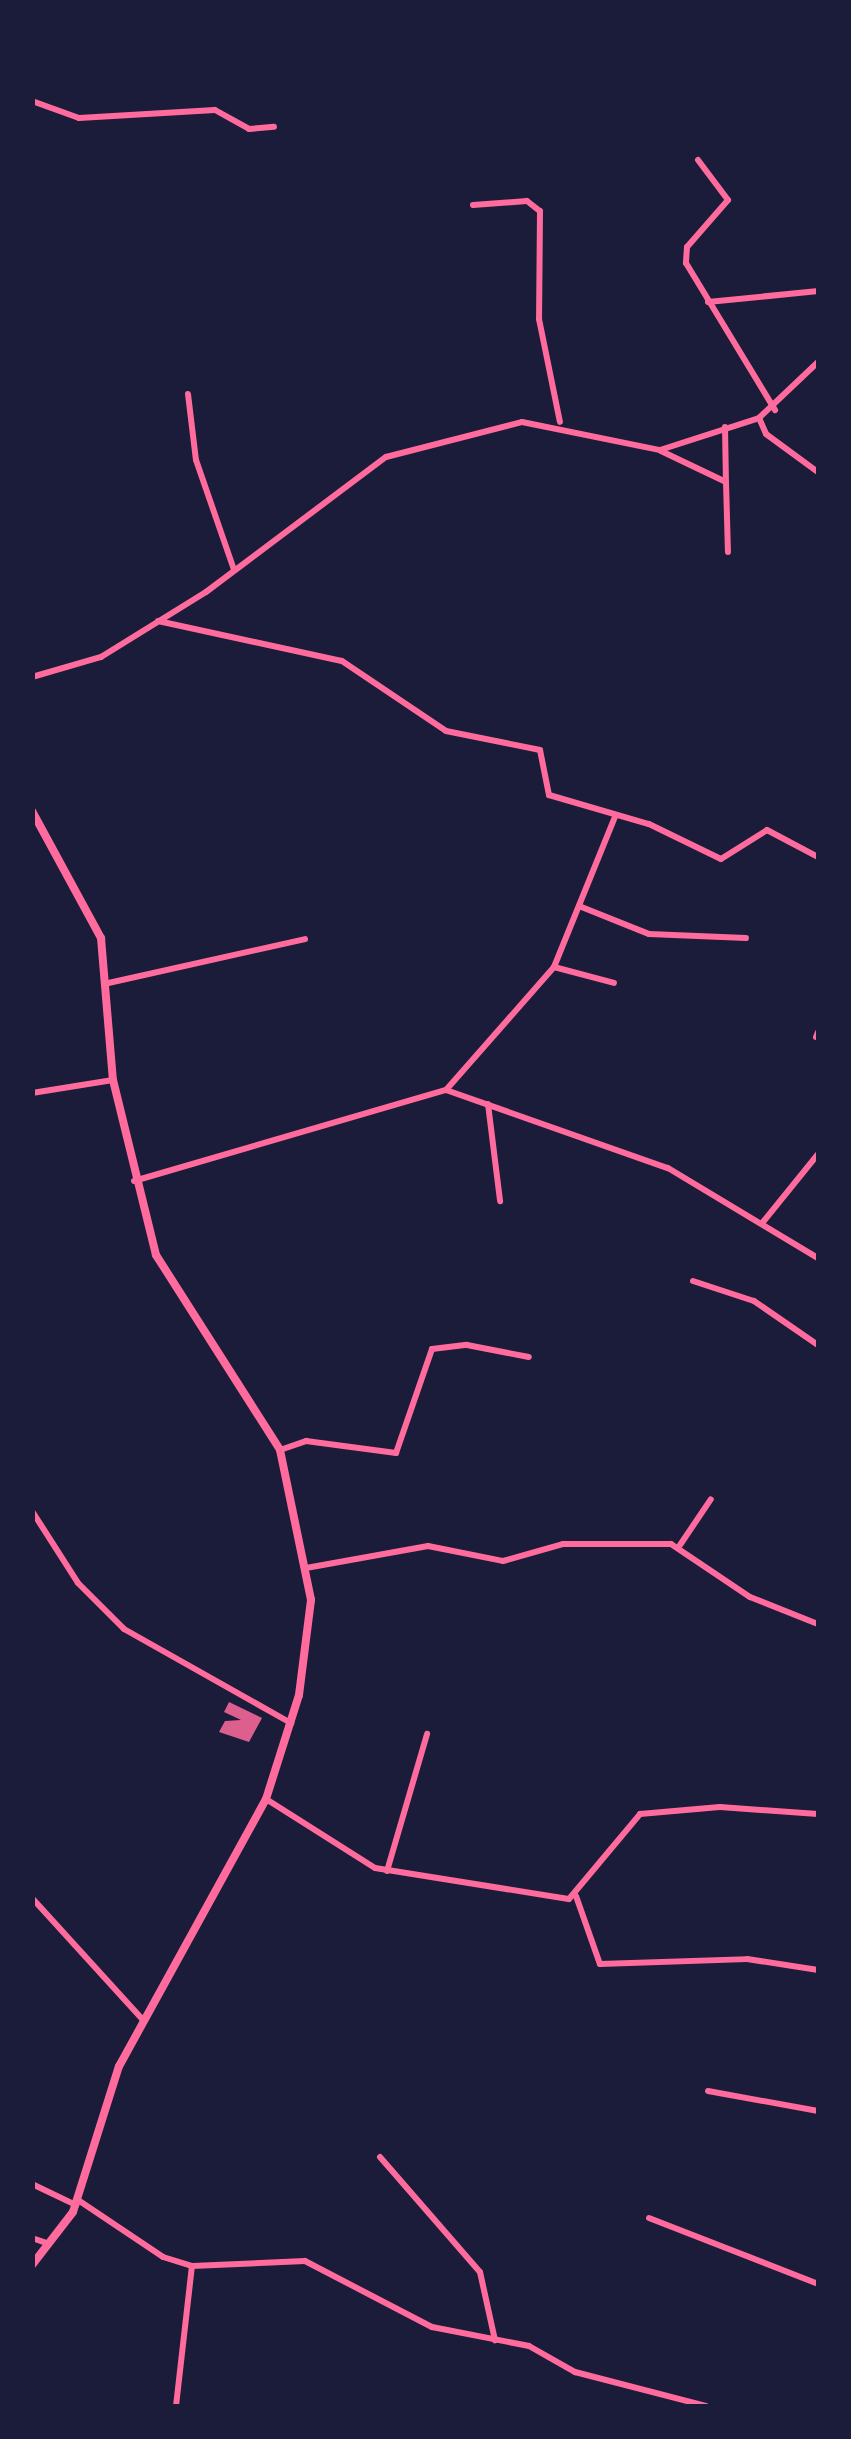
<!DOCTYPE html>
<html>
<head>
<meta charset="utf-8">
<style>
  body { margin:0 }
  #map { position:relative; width:851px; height:2439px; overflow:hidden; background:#1b1b3a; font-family:"Roboto Condensed",sans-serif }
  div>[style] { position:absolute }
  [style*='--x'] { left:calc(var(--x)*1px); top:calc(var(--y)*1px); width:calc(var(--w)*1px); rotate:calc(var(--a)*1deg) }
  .building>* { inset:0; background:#dd5f8e }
  .minor>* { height:6px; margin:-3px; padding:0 3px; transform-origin:3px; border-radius:3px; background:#ff6b9d }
  .tertiary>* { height:8px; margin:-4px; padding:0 4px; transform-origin:4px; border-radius:4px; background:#ff6b9d }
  span { translate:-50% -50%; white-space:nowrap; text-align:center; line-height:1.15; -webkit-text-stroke:10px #1b1b3a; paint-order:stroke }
  .frame { position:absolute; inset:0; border:35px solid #1b1b3a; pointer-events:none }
</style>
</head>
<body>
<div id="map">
  <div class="building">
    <i style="clip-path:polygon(229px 1702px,262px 1718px,249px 1742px,219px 1732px,225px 1721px,241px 1720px,224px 1712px)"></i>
  </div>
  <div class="minor">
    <i style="--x:32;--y:101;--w:50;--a:19.9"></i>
    <i style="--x:79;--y:118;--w:136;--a:-3.4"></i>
    <i style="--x:215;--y:110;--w:39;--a:29"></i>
    <i style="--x:249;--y:129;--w:25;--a:-5"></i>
    <i style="--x:698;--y:160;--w:50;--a:53.1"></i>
    <i style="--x:728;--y:200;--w:62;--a:131.1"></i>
    <i style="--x:687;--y:247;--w:16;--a:94"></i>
    <i style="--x:686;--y:263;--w:172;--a:58.8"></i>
    <i style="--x:473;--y:205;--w:54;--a:-4.2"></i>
    <i style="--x:527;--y:201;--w:16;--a:38"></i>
    <i style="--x:540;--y:211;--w:108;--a:90.5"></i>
    <i style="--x:539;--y:319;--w:105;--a:78.5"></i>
    <i style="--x:708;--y:302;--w:111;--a:-5.7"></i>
    <i style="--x:188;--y:394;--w:66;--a:83.1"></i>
    <i style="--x:196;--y:460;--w:116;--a:70.9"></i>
    <i style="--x:759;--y:418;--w:17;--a:66"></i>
    <i style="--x:766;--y:434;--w:64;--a:36.2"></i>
    <i style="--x:725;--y:427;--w:55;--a:89"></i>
    <i style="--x:661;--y:451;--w:72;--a:25.5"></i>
    <i style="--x:726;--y:482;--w:70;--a:88.4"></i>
    <i style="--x:158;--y:621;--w:188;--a:12.3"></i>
    <i style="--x:342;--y:661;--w:125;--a:33.9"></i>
    <i style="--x:446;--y:731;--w:96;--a:11.4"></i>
    <i style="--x:540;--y:750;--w:46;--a:78.7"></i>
    <i style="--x:549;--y:795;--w:104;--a:16.2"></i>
    <i style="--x:649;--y:824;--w:80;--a:25.9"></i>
    <i style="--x:721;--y:859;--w:54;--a:-32.2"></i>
    <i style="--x:767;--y:830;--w:58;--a:27.9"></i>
    <i style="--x:32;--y:677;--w:72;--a:-16.2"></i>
    <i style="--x:101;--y:657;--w:123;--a:-31.8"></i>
    <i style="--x:206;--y:592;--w:225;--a:-36.9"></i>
    <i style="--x:386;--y:457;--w:140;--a:-14.4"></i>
    <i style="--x:522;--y:422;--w:141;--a:11.5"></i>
    <i style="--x:660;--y:450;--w:104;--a:-17.9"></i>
    <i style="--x:759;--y:418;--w:81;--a:-43.5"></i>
    <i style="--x:579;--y:906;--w:75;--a:21.8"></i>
    <i style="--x:649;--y:934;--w:97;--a:2.4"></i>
    <i style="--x:554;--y:967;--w:62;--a:14.9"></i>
    <i style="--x:104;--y:984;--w:206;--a:-12.6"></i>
    <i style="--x:816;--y:1037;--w:5;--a:-68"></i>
    <i style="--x:446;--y:1090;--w:235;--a:19.4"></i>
    <i style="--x:668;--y:1168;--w:175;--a:31"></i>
    <i style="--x:32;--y:1093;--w:82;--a:-9.1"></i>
    <i style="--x:488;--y:1104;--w:98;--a:82.9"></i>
    <i style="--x:134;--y:1181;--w:325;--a:-16.3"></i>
    <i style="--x:446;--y:1090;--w:164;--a:-48.7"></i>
    <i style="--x:554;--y:967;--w:162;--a:-67.9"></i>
    <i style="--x:763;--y:1222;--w:87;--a:-51"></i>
    <i style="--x:693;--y:1281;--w:64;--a:18.2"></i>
    <i style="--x:754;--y:1301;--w:78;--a:34.5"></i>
    <i style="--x:280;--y:1450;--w:28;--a:-19"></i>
    <i style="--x:306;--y:1441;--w:91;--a:7.6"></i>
    <i style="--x:396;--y:1453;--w:110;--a:-70.9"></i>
    <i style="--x:432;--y:1349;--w:35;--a:-7"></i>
    <i style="--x:467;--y:1345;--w:63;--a:11"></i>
    <i style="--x:32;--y:1511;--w:85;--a:57.4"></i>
    <i style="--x:78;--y:1583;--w:65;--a:45"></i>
    <i style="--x:124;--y:1629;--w:192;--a:29.4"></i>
    <i style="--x:680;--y:1545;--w:55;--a:-56"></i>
    <i style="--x:306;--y:1568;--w:124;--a:-10.2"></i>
    <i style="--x:428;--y:1546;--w:76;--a:11.3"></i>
    <i style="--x:503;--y:1561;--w:62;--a:-15.8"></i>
    <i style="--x:563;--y:1544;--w:108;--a:0"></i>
    <i style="--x:671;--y:1544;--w:95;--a:33.9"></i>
    <i style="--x:750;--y:1597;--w:73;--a:21.7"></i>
    <i style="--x:266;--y:1799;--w:129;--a:32.3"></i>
    <i style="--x:375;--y:1868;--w:196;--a:9.1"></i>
    <i style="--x:569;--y:1899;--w:111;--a:-50.1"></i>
    <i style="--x:640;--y:1814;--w:80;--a:-5"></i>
    <i style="--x:720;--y:1807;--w:98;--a:4.1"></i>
    <i style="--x:387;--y:1871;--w:143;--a:-73.7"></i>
    <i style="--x:576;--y:1896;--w:72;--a:70.6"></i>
    <i style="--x:600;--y:1964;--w:147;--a:-1.9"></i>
    <i style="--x:747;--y:1959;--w:72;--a:8.8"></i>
    <i style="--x:32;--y:1898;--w:165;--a:47.7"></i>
    <i style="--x:708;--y:2091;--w:112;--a:10.3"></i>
    <i style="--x:380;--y:2157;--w:152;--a:49"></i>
    <i style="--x:480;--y:2272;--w:70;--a:77.6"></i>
    <i style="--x:32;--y:2184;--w:49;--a:25.5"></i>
    <i style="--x:78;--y:2200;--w:102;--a:33.8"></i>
    <i style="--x:163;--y:2257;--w:30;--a:17"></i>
    <i style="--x:192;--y:2266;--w:113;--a:-2.5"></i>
    <i style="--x:305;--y:2261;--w:143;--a:27.5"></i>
    <i style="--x:432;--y:2327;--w:99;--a:11.1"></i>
    <i style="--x:529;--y:2346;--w:53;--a:29.5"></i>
    <i style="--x:575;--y:2372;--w:135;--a:14.5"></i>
    <i style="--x:649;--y:2218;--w:181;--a:21.3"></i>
    <i style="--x:32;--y:2238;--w:18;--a:19"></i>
    <i style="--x:176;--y:2406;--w:141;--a:-83.5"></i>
  </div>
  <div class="tertiary">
    <i style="--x:32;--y:811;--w:145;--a:61.5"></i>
    <i style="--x:101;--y:938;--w:143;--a:85.2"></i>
    <i style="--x:113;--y:1080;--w:180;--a:76.2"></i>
    <i style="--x:156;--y:1255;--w:231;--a:57.5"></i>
    <i style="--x:280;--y:1450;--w:153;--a:78.3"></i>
    <i style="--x:311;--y:1600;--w:96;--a:97.2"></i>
    <i style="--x:299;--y:1695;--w:109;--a:107.6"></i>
    <i style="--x:266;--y:1799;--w:305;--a:118.8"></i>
    <i style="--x:119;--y:2066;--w:153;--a:107.5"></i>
    <i style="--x:73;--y:2212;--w:67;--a:127.7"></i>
  </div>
  <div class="frame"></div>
</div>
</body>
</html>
